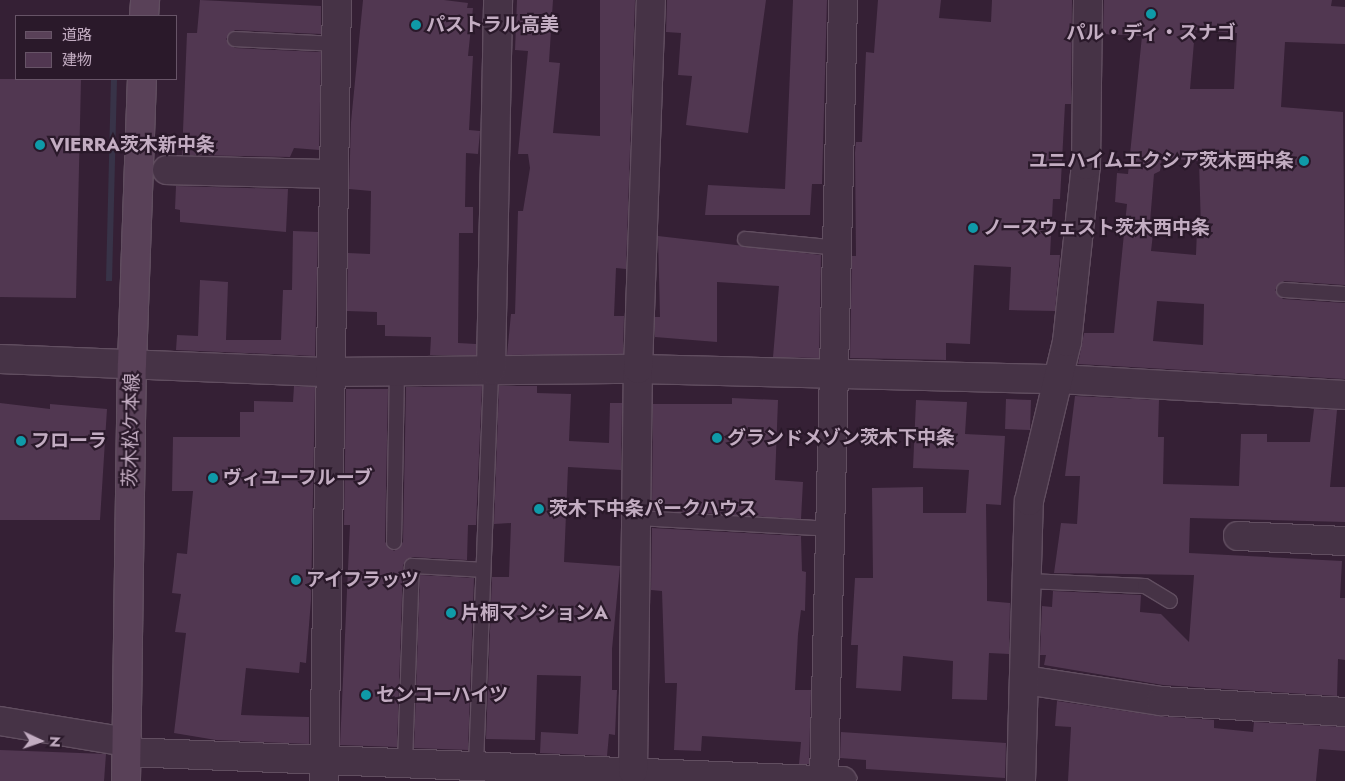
<!DOCTYPE html>
<html>
<head>
<meta charset="utf-8">
<style>
  body { margin:0 }
  #map { position:relative; width:1345px; height:781px; overflow:hidden; background:#352035; font-family:Jost,"Noto Sans JP",sans-serif }
  div>[style] { position:absolute }
  [style*='--x'] { left:calc(var(--x)*1px); top:calc(var(--y)*1px); width:calc(var(--w)*1px); rotate:calc(var(--a)*1deg) }
  .green>* { inset:0; background:#383348 }
  .building>* { inset:0; background:#513751 }
  .roads { filter:drop-shadow(1px 0 #614e60) drop-shadow(-1px 0 #614e60) drop-shadow(0 1px #614e60) drop-shadow(0 -1px #614e60) }
  .lane>* { height:14px; margin:-7px; padding:0 7px; transform-origin:7px; border-radius:7px; background:#463346 }
  .street>* { height:28px; margin:-14px; padding:0 14px; transform-origin:14px; border-radius:14px; background:#463346 }
  .secondary>* { height:28px; margin:-14px; padding:0 14px; transform-origin:14px; border-radius:14px; background:#594158 }
  .dots>* { width:14px; height:14px; translate:-50% -50%; box-sizing:border-box; border:2px solid #2a192a; border-radius:50% }
  span { translate:-50% -50%; white-space:nowrap; text-align:center; line-height:1.15; -webkit-text-stroke:4.5px #2a192a; paint-order:stroke }
  .poi-label { font-size:19px; color:#c3adc2; font-weight:700 }
  .left { translate:0 -50%; text-align:left }
  .right { translate:-100% -50%; text-align:right }
  .street-label { font-size:19px; color:#c3adc2 }
  .legend { position:absolute; left:15px; top:15px; width:162px; height:65px; box-sizing:border-box; background:#2a192a; border:1px solid #675467; margin:0; padding:6px 9px; list-style:none; font-size:15px; color:#c3adc2 }
  .legend li { display:flex; align-items:center; gap:10px; height:25px }
  .legend b { width:25px; border:1px solid #675467 }
  .north { position:absolute; left:15px; top:716px; width:50px; height:50px; -webkit-text-stroke:4px #2a192a; paint-order:stroke; rotate:93deg; font-size:14px; font-weight:700; line-height:20px; text-align:center; color:#c3adc2 }
  .north::after { content:''; display:block; margin:auto; width:18px; height:22px; background:#c3adc2; clip-path:polygon(50% 0,100% 100%,50% 72%,0 100%) }
</style>
</head>
<body>
<div id="map">
  <div class="green">
    <i style="clip-path:polygon(111px 79px,117px 79px,112px 281px,106px 281px)"></i>
  </div>
  <div class="building">
    <i style="clip-path:polygon(200px 0,321px 6px,321px 34px,235px 30px,226px 39px,235px 48px,321px 52px,319px 150px,294px 148px,290px 157px,182px 155px,187px 33px,197px 33px)"></i>
    <i style="clip-path:polygon(363px 0,444px 0,468px 3px,467px 8px,473px 8px,468px 56px,473px 56px,469px 130px,480px 131px,478px 154px,466px 153px,465px 207px,473px 207px,473px 233px,459px 233px,458px 343px,476px 344px,476px 355px,430px 355px,431px 337px,385px 336px,385px 325px,377px 325px,377px 312px,347px 311px,348px 253px,370px 254px,371px 191px,349px 189px,351px 122px)"></i>
    <i style="clip-path:polygon(517px 0,553px 0,549px 62px,560px 63px,553px 133px,600px 136px,600px 0,635px 0,626px 269px,616px 268px,614px 316px,624px 316px,623px 354px,507px 355px,511px 314px,515px 314px,518px 211px,523px 211px,530px 168px,528px 154px,518px 154px,528px 51px,515px 50px)"></i>
    <i style="clip-path:polygon(667px 0,766px 0,748px 133px,686px 125px,692px 76px,678px 75px,681px 33px,666px 32px)"></i>
    <i style="clip-path:polygon(793px 0,827px 0,822px 184px,812px 184px,810px 215px,705px 215px,708px 185px,785px 189px)"></i>
    <i style="clip-path:polygon(878px 0,941px 0,939px 18px,991px 22px,992px 0,1072px 0,1071px 104px,1065px 104px,1060px 199px,1053px 199px,1050px 255px,1060px 255px,1055px 311px,1009px 310px,1011px 267px,974px 265px,970px 344px,946px 343px,946px 360px,850px 358px,852px 256px,856px 256px,855px 152px,856px 142px,862px 142px,866px 52px,874px 53px)"></i>
    <i style="clip-path:polygon(evenodd,1104px 0,1332px 0,1331px 6px,1345px 7px,1345px 44px,1285px 42px,1281px 107px,1343px 112px,1345px 285px,1284px 281px,1275px 290px,1283px 299px,1345px 303px,1345px 379px,1078px 364px,1084px 333px,1114px 333px,1127px 204px,1115px 202px,1117px 173px,1128px 174px,1142px 36px,1103px 34px,1104px 0,1195px 30px,1237px 33px,1234px 89px,1190px 89px,1195px 30px,1104px 0,1162px 158px,1199px 161px,1201px 229px,1197px 229px,1196px 255px,1151px 251px,1153px 234px,1149px 234px,1154px 174px,1160px 171px,1162px 158px,1104px 0,1157px 301px,1204px 304px,1203px 345px,1153px 341px,1157px 301px)"></i>
    <i style="clip-path:polygon(0 79px,81px 79px,76px 298px,0 297px)"></i>
    <i style="clip-path:polygon(176px 186px,288px 189px,286px 232px,180px 222px,180px 210px,175px 209px)"></i>
    <i style="clip-path:polygon(293px 231px,318px 232px,315px 356px,176px 350px,177px 335px,198px 336px,200px 280px,228px 282px,226px 340px,281px 340px,283px 290px,292px 290px)"></i>
    <i style="clip-path:polygon(658px 236px,821px 255px,819px 358px,773px 357px,779px 286px,717px 282px,717px 342px,655px 337px,655px 317px,660px 317px)"></i>
    <i style="clip-path:polygon(294px 386px,315px 387px,311px 600px,306px 663px,300px 662px,299px 673px,246px 668px,241px 715px,309px 717px,309px 744px,216px 740px,174px 733px,186px 633px,175px 632px,181px 594px,172px 593px,177px 553px,187px 554px,193px 491px,172px 491px,173px 437px,240px 437px,240px 412px,254px 412px,254px 401px,293px 402px)"></i>
    <i style="clip-path:polygon(482px 386px,476px 525px,468px 525px,467px 560px,412px 557px,403px 565px,397px 747px,340px 745px,350px 525px,344px 525px,346px 389px,388px 389px,385px 542px,394px 551px,403px 542px,406px 387px)"></i>
    <i style="clip-path:polygon(499px 386px,537px 386px,537px 393px,571px 394px,569px 441px,609px 443px,610px 403px,622px 403px,621px 470px,568px 467px,564px 562px,620px 566px,612px 649px,612px 690px,617px 690px,615px 735px,609px 734px,607px 756px,540px 753px,541px 732px,578px 734px,581px 676px,537px 675px,535px 740px,486px 739px,492px 577px,509px 577px,511px 523px,494px 524px)"></i>
    <i style="clip-path:polygon(1075px 396px,1159px 400px,1158px 437px,1164px 437px,1163px 484px,1239px 486px,1241px 434px,1267px 434px,1267px 442px,1310px 442px,1314px 409px,1337px 410px,1330px 487px,1345px 487px,1345px 522px,1190px 518px,1189px 553px,1342px 561px,1340px 598px,1345px 598px,1345px 660px,1338px 659px,1337px 696px,1163px 685px,1044px 665px,1046px 655px,1040px 655px,1042px 606px,1052px 607px,1053px 591px,1141px 595px,1140px 612px,1161px 614px,1189px 642px,1194px 575px,1054px 573px,1061px 523px,1077px 524px,1080px 476px,1065px 476px)"></i>
    <i style="clip-path:polygon(732px 398px,778px 400px,775px 480px,803px 482px,801px 519px,652px 510px,653px 404px,732px 404px)"></i>
    <i style="clip-path:polygon(1006px 399px,1031px 400px,1030px 430px,1005px 429px)"></i>
    <i style="clip-path:polygon(916px 400px,967px 402px,965px 434px,1005px 436px,1001px 505px,986px 504px,987px 580px,987px 601px,1010px 603px,1009px 654px,989px 653px,987px 700px,952px 699px,953px 661px,903px 656px,901px 691px,856px 688px,858px 645px,851px 645px,855px 578px,873px 578px,872px 488px,923px 487px,923px 513px,966px 513px,969px 470px,913px 468px)"></i>
    <i style="clip-path:polygon(0 403px,50px 409px,50px 404px,107px 409px,100px 520px,0 520px)"></i>
    <i style="clip-path:polygon(652px 528px,801px 536px,802px 571px,806px 572px,805px 611px,801px 610px,798px 634px,795px 690px,811px 690px,809px 764px,799px 764px,801px 742px,702px 736px,701px 751px,674px 750px,677px 683px,665px 683px,662px 591px,651px 590px)"></i>
    <i style="clip-path:polygon(420px 575px,474px 578px,468px 750px,414px 748px)"></i>
    <i style="clip-path:polygon(1057px 701px,1159px 716px,1214px 720px,1214px 728px,1253px 732px,1254px 722px,1345px 727px,1345px 751px,1319px 749px,1316px 781px,1068px 781px,1071px 727px,1055px 726px)"></i>
    <i style="clip-path:polygon(841px 732px,1006px 743px,1005px 778px,866px 769px,866px 760px,840px 758px)"></i>
    <i style="clip-path:polygon(0 750px,106px 754px,104px 781px,0 781px)"></i>
  </div>
  <div class="roads">
    <div class="lane">
      <i style="--x:235;--y:39;--w:101;--a:2.8"></i>
      <i style="--x:745;--y:239;--w:93;--a:5.5"></i>
      <i style="--x:1284;--y:290;--w:61;--a:3.8"></i>
      <i style="--x:636;--y:518;--w:195;--a:3.2"></i>
      <i style="--x:394;--y:542;--w:169;--a:-89"></i>
      <i style="--x:1027;--y:581;--w:118;--a:2.4"></i>
      <i style="--x:1145;--y:586;--w:29;--a:31"></i>
      <i style="--x:405;--y:762;--w:196;--a:-88"></i>
      <i style="--x:412;--y:566;--w:71;--a:3.2"></i>
      <i style="--x:476;--y:765;--w:395;--a:-87.8"></i>
    </div>
    <div class="street">
      <i style="--x:167;--y:170;--w:165;--a:1.4"></i>
      <i style="--x:0;--y:359;--w:330;--a:2.3"></i>
      <i style="--x:330;--y:372;--w:308;--a:-0.6"></i>
      <i style="--x:638;--y:369;--w:421;--a:1.4"></i>
      <i style="--x:1059;--y:379;--w:286;--a:3.2"></i>
      <i style="--x:491;--y:370;--w:370;--a:-88.9"></i>
      <i style="--x:1238;--y:536;--w:107;--a:2.7"></i>
      <i style="--x:1025;--y:680;--w:138;--a:8.8"></i>
      <i style="--x:1161;--y:701;--w:184;--a:3.4"></i>
      <i style="--x:0;--y:721;--w:129;--a:9.4"></i>
      <i style="--x:127;--y:752;--w:716;--a:2.32"></i>
      <i style="--x:633;--y:771;--w:402;--a:-89.3"></i>
      <i style="--x:638;--y:369;--w:369;--a:-88"></i>
      <i style="--x:824;--y:780;--w:780;--a:-88.6"></i>
      <i style="--x:324;--y:781;--w:781;--a:-89.05"></i>
      <i style="--x:1021;--y:781;--w:280;--a:-88.4"></i>
      <i style="--x:1029;--y:501;--w:163;--a:-76.6"></i>
      <i style="--x:1067;--y:342;--w:178;--a:-83.9"></i>
      <i style="--x:1086;--y:165;--w:165;--a:-89.3"></i>
    </div>
    <div class="secondary">
      <i style="--x:144;--y:16;--w:16;--a:-86"></i>
      <i style="--x:126;--y:781;--w:417;--a:-89.2"></i>
      <i style="--x:132;--y:364;--w:285;--a:-88"></i>
    </div>
  </div>
  <div class="dots">
    <i style="left:1151px;top:14px;background:#0f9aa8"></i>
    <i style="left:416px;top:25px;background:#0f9aa8"></i>
    <i style="left:40px;top:145px;background:#0f9aa8"></i>
    <i style="left:1304px;top:161px;background:#0f9aa8"></i>
    <i style="left:973px;top:228px;background:#0f9aa8"></i>
    <i style="left:717px;top:438px;background:#0f9aa8"></i>
    <i style="left:21px;top:441px;background:#0f9aa8"></i>
    <i style="left:213px;top:478px;background:#0f9aa8"></i>
    <i style="left:539px;top:509px;background:#0f9aa8"></i>
    <i style="left:296px;top:580px;background:#0f9aa8"></i>
    <i style="left:451px;top:613px;background:#0f9aa8"></i>
    <i style="left:366px;top:695px;background:#0f9aa8"></i>
  </div>
  <div class="poi-label">
    <span class="left" style="left:426px;top:25px">パストラル高美</span>
    <span style="left:1151px;top:33px">パル・ディ・スナゴ</span>
    <span class="left" style="left:50px;top:145px">VIERRA茨木新中条</span>
    <span class="right" style="left:1294px;top:161px">ユニハイムエクシア茨木西中条</span>
    <span class="left" style="left:983px;top:228px">ノースウェスト茨木西中条</span>
    <span class="left" style="left:727px;top:438px">グランドメゾン茨木下中条</span>
    <span class="left" style="left:31px;top:441px">フローラ</span>
    <span class="left" style="left:223px;top:478px">ヴィユーフルーブ</span>
    <span class="left" style="left:549px;top:509px">茨木下中条パークハウス</span>
    <span class="left" style="left:306px;top:580px">アイフラッツ</span>
    <span class="left" style="left:461px;top:613px">片桐マンションA</span>
    <span class="left" style="left:376px;top:695px">センコーハイツ</span>
  </div>
  <div class="street-label">
    <span style="left:131px;top:430px;rotate:-89deg">茨木松ケ本線</span>
  </div>
  <ul class="legend">
  <li><b style="height:6px;background:#594158"></b>道路</li>
  <li><b style="height:14px;background:#513751"></b>建物</li>
  </ul>
  <div class="north">N</div>
</div>
</body>
</html>
